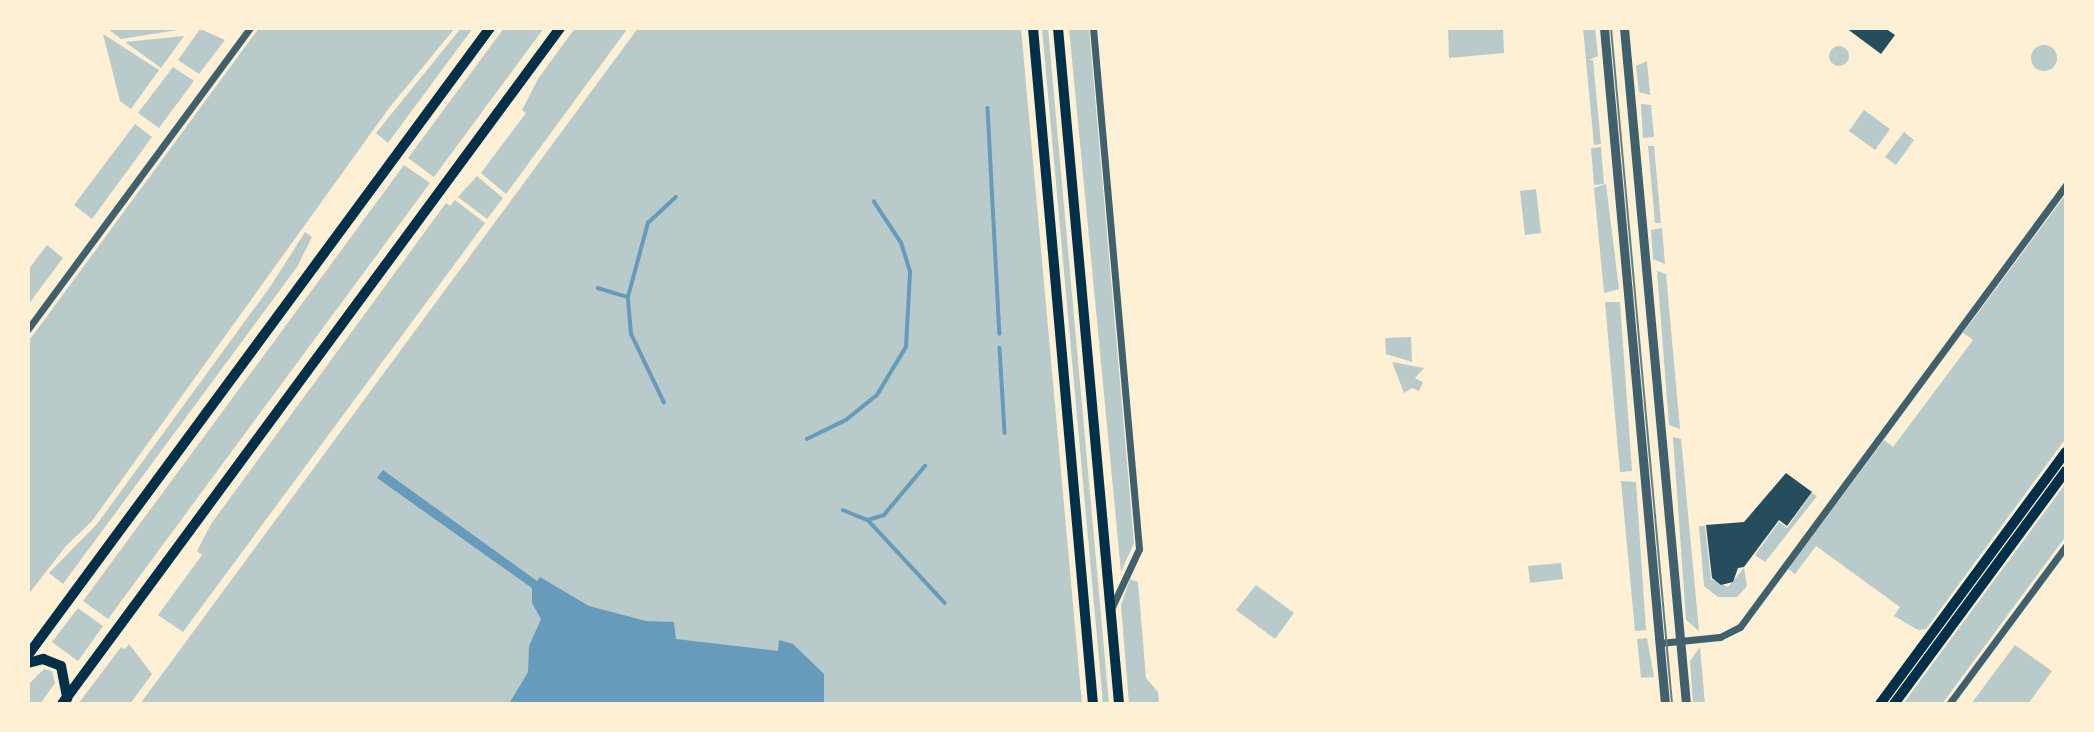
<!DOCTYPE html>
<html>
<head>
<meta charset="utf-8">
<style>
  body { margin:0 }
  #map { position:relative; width:2094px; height:732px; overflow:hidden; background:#fdf0d5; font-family:"PT Serif",serif }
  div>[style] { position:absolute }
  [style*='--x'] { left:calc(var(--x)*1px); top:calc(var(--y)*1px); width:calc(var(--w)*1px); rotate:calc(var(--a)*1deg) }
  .green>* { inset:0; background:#b9caca }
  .round { border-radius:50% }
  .water>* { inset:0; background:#669bbc }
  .stream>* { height:3.5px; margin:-1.75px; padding:0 1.75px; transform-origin:1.75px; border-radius:1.75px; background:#669bbc }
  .building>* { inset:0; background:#264d5e }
  .minor>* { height:7px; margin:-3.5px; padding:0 3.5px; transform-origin:3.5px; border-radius:3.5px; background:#3f606c }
  .tertiary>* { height:9px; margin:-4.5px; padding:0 4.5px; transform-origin:4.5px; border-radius:4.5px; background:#3f606c }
  .secondary>* { height:10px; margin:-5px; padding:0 5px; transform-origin:5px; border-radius:5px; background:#003049 }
  .primary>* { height:10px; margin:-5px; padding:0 5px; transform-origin:5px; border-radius:5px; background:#003049 }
  .tram>* { height:2px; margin:-1px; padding:0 1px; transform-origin:1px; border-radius:1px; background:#657d81 }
  span { translate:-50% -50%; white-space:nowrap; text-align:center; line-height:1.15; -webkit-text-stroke:7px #fdf0d5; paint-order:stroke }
  .frame { position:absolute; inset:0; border:30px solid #fdf0d5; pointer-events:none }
</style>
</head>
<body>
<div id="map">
  <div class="green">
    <i style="clip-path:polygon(107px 28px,190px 28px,121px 39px)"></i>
    <i style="clip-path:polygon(259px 28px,455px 28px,389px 108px,92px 521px,66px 546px,28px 595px,28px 342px)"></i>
    <i style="clip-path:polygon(461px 28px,473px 28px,388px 143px,376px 133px)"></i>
    <i style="clip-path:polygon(504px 28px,544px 28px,434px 177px,408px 158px)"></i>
    <i style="clip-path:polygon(575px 28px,628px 28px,506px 194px,481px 173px,526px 113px,522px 110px,538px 79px)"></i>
    <i style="clip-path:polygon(638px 28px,1021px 28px,1082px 704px,140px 704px)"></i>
    <i style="clip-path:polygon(1042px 28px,1048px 28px,1109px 704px,1103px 704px)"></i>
    <i style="clip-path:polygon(1069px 28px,1089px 28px,1134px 543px,1121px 572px)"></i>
    <i style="clip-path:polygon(1448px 28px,1503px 28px,1504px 53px,1449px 58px)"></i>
    <i style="clip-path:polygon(1583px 28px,1595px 28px,1598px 56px,1589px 60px,1593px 60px,1601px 144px,1594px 145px)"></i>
    <i style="clip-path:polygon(200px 29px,225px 40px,199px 74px,178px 60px)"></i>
    <i style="clip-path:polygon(103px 34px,159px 70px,131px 109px,120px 101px)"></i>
    <i style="clip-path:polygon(184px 36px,161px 68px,125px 42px)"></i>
    <i class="round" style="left:2031px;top:45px;width:26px;height:26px"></i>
    <i class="round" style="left:1829px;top:46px;width:20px;height:20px"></i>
    <i style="clip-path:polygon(1647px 61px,1650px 95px,1639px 92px,1636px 66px)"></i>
    <i style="clip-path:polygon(173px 67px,194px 81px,159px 128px,138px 113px)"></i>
    <i style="clip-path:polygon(1641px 104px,1651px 105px,1654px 137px,1643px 138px)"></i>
    <i style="clip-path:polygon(1864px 110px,1890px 129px,1875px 150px,1849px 131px)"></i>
    <i style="clip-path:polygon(135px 124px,152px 137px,92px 219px,74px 205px)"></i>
    <i style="clip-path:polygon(1904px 132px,1914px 140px,1896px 165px,1885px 157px)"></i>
    <i style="clip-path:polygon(1648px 146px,1654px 146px,1661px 223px,1655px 223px)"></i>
    <i style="clip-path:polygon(1601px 147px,1604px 184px,1594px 185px,1591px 148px)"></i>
    <i style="clip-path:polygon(404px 165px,430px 183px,108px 619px,83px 601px)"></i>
    <i style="clip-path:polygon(477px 176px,503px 198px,487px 219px,458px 197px)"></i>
    <i style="clip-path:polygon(1606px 184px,1619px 289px,1604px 293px,1594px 188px)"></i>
    <i style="clip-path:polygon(1536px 189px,1541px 233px,1525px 235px,1520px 191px)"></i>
    <i style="clip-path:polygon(2066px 194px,2066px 438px,1926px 629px,1918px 630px,1894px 616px,1900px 607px,1816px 546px,1795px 574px,1788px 569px,1884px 440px,1893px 447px,1973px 340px,1963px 333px)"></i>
    <i style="clip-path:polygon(455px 200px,485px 223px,183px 632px,158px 615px,202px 555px,197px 551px,211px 524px,446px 203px,450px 206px)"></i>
    <i style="clip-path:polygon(1662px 228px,1665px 264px,1653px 259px,1651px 230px)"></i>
    <i style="clip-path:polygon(305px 232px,312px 237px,297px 267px,63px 584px,49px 573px,97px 524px,272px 284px)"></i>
    <i style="clip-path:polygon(47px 245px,63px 258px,28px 305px,28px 270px)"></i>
    <i style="clip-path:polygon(1657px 271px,1666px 274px,1680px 429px,1669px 425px)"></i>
    <i style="clip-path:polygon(1605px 302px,1620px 302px,1632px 471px,1620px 472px)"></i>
    <i style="clip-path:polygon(1411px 337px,1412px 362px,1386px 354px,1385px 338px)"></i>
    <i style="clip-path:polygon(1392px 362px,1424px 368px,1415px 378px,1423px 382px,1419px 391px,1412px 388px,1404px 393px)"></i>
    <i style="clip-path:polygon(1673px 437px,1681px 439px,1699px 631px,1686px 620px)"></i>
    <i style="clip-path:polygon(1621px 481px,1636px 482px,1646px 630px,1635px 631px)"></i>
    <i style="clip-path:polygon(2066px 483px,2066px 536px,1942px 704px,1903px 704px)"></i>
    <i style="clip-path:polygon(1812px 493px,1817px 496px,1765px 562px,1755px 555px,1779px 522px,1787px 528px)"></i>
    <i style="clip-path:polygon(1699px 526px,1705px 526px,1711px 579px,1728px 587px,1744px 568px,1747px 586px,1737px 597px,1718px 597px,1704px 586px)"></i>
    <i style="clip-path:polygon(1561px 563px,1563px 579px,1530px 583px,1528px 566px)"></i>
    <i style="clip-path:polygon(1130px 579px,1138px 582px,1146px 678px,1158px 692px,1159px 704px,1129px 704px,1121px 605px)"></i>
    <i style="clip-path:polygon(1256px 585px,1294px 613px,1275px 639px,1236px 610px)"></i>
    <i style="clip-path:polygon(78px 608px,103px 626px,78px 661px,52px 642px)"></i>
    <i style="clip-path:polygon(1647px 638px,1654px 677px,1641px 678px,1637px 639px)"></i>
    <i style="clip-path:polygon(129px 644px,152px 674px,130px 704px,78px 704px,121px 647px,125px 649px)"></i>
    <i style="clip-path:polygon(2015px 645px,2052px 671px,2028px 704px,1971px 704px)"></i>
    <i style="clip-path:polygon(1700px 647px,1705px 704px,1693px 704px,1690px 661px)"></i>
    <i style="clip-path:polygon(44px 669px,52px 671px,55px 683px,40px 704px,28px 704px,28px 685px)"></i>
  </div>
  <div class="water">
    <i style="clip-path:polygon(383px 470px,537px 581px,540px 577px,589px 606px,646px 621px,674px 622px,676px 639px,778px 651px,779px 640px,793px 644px,824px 674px,824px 704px,509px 704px,528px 672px,529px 646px,541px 619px,532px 603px,532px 588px,377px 478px)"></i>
  </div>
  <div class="stream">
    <i style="--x:988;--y:108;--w:226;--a:87"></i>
    <i style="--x:598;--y:288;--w:31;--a:17"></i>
    <i style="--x:1000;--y:348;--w:85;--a:86.6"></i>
    <i style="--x:664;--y:403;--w:76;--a:-115.6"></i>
    <i style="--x:631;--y:334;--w:37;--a:-95"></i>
    <i style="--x:628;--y:297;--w:77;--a:-74.9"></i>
    <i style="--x:648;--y:223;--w:38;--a:-43"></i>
    <i style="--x:807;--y:439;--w:43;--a:-26"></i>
    <i style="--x:846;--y:420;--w:40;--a:-39"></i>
    <i style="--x:877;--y:395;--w:56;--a:-58.9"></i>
    <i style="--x:906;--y:347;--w:75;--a:-86.9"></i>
    <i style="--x:910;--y:272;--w:30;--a:-107"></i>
    <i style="--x:901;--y:243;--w:49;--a:-123.4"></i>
    <i style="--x:843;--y:510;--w:27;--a:22"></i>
    <i style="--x:868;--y:520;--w:17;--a:-17"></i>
    <i style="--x:884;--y:515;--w:64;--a:-50.1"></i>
    <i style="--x:868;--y:520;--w:113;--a:47.1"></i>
  </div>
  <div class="building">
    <i style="clip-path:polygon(1846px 28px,1885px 28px,1895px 35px,1881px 54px)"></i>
    <i style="clip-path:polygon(1786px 473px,1812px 492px,1787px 526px,1779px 520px,1744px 567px,1738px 568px,1733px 582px,1721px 585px,1712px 578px,1706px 525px,1744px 522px)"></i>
  </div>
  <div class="minor">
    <i style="--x:1093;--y:28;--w:523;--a:84.95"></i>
    <i style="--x:1139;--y:549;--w:64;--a:115"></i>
    <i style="--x:28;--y:329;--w:374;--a:-53.6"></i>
    <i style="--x:1660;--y:643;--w:60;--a:-5.7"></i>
    <i style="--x:1720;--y:637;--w:22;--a:-27"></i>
    <i style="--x:1740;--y:627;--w:549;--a:-53.59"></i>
    <i style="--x:1949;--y:704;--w:197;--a:-53.5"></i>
  </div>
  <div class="tertiary">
    <i style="--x:1604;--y:28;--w:679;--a:84.84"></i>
    <i style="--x:1624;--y:28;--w:679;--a:84.76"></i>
  </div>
  <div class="secondary">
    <i style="--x:1880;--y:704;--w:313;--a:-53.6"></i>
    <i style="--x:1894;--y:704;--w:290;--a:-53.6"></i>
  </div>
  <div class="primary">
    <i style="--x:1033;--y:28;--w:679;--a:84.93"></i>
    <i style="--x:1058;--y:28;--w:679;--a:84.84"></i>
    <i style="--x:28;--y:655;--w:779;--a:-53.62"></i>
    <i style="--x:28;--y:663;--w:16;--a:-15"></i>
    <i style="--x:43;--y:659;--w:19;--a:21"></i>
    <i style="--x:61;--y:666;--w:33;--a:79"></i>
    <i style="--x:62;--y:704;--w:840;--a:-53.62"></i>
  </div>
  <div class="tram">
    <i style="--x:1611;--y:28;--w:679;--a:84.84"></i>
  </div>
  <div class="frame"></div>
</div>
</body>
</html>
